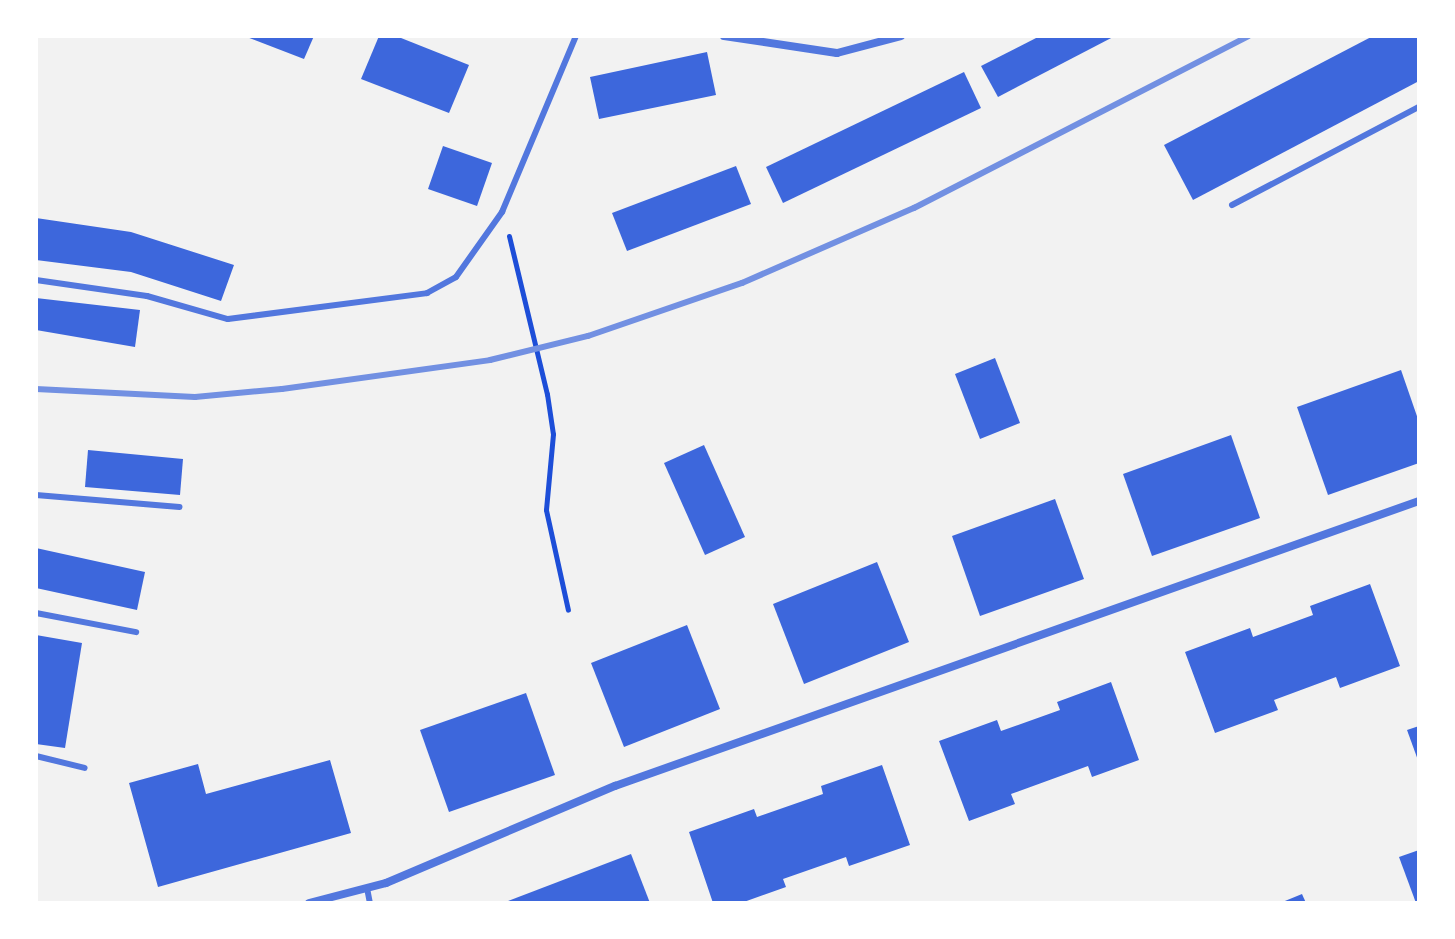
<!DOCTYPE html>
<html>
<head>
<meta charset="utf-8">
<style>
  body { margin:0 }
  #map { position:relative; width:1455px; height:939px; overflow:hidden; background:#f2f2f2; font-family:"Fira Sans Condensed",sans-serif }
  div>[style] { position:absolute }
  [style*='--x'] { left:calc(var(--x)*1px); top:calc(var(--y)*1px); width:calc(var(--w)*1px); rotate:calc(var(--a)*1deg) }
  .building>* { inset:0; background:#3d67dc }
  .path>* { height:5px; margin:-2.5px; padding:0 2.5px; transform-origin:2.5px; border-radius:2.5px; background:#1d4ed8 }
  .service>* { height:6px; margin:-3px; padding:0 3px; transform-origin:3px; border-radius:3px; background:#5277de }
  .minor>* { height:8px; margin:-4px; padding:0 4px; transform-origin:4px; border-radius:4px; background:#5277de }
  .rail>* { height:6px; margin:-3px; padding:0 3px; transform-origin:3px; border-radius:3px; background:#7290e2 }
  span { translate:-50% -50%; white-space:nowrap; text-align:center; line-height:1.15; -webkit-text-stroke:8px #fff; paint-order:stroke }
  .frame { position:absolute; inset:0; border:38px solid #fff; pointer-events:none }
</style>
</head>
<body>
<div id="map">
  <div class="building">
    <i style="clip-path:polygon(244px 36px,314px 36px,304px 59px)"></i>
    <i style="clip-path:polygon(379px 36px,396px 36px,469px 65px,449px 113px,361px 79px)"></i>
    <i style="clip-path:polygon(1040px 36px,1115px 36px,998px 97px,981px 66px)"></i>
    <i style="clip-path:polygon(1373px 36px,1419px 36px,1419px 81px,1193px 200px,1164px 145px)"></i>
    <i style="clip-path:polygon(707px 52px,716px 95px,599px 119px,590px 77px)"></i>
    <i style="clip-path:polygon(964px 72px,981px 108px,783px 203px,766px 167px)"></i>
    <i style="clip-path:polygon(443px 146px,492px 163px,477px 206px,428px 189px)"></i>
    <i style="clip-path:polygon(736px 166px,751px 204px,627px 251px,612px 213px)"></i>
    <i style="clip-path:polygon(36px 218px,131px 232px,234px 265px,221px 301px,131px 272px,36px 260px)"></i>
    <i style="clip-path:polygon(36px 298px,140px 310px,135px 347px,36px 330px)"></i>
    <i style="clip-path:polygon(995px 358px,1020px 423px,980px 439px,955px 374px)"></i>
    <i style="clip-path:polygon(1401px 370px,1419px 422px,1419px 463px,1328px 495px,1297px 407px)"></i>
    <i style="clip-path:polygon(1231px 435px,1260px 518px,1152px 556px,1123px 474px)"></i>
    <i style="clip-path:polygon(704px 445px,745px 537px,705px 555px,664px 463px)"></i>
    <i style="clip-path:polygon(88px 450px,183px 459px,180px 495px,85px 487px)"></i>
    <i style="clip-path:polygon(1055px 499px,1084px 579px,980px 616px,952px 536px)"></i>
    <i style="clip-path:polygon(36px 548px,145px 572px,137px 610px,36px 588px)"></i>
    <i style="clip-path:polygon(877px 562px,909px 642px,804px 684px,773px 604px)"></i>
    <i style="clip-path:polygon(1370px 584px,1400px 666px,1340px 688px,1336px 677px,1274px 700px,1278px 710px,1215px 733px,1185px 652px,1250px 628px,1253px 637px,1313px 615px,1310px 606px)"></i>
    <i style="clip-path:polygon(687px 625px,720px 709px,624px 747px,591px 663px)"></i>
    <i style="clip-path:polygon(36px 635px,82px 643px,65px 748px,36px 744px)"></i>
    <i style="clip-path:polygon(1111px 682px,1139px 760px,1092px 777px,1088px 766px,1011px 794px,1015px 804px,969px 821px,939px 741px,997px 720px,1001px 731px,1060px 710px,1057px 702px)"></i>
    <i style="clip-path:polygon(526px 693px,555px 775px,449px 812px,420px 730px)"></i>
    <i style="clip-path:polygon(1419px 726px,1419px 763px,1407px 730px)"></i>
    <i style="clip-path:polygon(330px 760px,351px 833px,158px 887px,129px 783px,198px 764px,206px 794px)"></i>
    <i style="clip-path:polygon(882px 765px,910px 845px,849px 866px,846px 857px,783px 879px,786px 887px,741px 903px,713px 903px,689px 832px,754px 809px,757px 817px,823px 794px,821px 786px)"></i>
    <i style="clip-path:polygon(1419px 850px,1419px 903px,1416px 903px,1399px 857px)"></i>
    <i style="clip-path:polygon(631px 854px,650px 903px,503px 903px)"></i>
    <i style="clip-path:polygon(1302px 894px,1306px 903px,1280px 903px)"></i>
  </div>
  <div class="path">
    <i style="--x:509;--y:236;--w:163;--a:76.5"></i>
    <i style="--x:547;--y:394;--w:40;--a:81.5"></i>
    <i style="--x:553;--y:434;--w:76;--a:95.3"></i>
    <i style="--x:546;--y:510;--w:102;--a:77.6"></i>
  </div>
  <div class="service">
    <i style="--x:1232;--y:205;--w:211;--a:-27.7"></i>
    <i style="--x:36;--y:280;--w:112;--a:8.2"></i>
    <i style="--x:147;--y:296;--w:84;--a:15.9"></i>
    <i style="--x:228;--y:319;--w:201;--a:-7.4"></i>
    <i style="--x:427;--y:293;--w:33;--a:-29"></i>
    <i style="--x:456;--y:277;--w:80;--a:-54.7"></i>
    <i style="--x:502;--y:212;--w:191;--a:-67.2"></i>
    <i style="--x:36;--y:495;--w:144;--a:4.8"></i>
    <i style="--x:36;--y:613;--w:102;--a:10.8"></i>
    <i style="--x:36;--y:756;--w:50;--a:13.8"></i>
    <i style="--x:367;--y:888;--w:15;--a:79"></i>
  </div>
  <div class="minor">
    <i style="--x:724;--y:36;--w:114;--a:8.6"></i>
    <i style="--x:837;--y:53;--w:66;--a:-14.9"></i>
    <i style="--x:309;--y:903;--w:80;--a:-14.6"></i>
    <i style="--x:386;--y:883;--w:249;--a:-23"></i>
    <i style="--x:615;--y:786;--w:853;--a:-19.52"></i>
  </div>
  <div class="rail">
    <i style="--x:36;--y:389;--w:159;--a:2.9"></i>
    <i style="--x:195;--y:397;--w:87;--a:-5.3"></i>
    <i style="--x:282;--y:389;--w:210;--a:-7.9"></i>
    <i style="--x:490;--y:360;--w:101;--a:-13.8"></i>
    <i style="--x:588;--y:336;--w:163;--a:-19"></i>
    <i style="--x:742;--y:283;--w:188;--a:-23.6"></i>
    <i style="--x:914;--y:208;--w:376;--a:-27.2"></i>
  </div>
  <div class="frame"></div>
</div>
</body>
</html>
